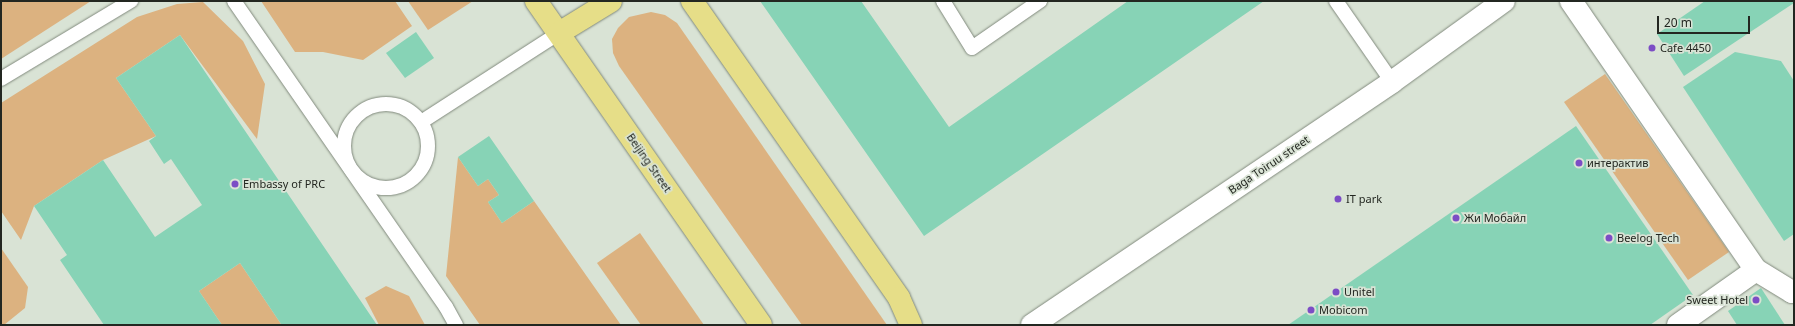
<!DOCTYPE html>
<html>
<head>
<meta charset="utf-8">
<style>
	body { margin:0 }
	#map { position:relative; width:1795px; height:326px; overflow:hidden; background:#d9e3d5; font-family:"Noto Sans",sans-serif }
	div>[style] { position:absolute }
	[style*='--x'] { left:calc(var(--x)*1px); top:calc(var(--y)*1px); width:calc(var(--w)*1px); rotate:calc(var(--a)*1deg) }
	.green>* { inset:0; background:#dcb280 }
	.building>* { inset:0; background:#87d3b6 }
	.roads { filter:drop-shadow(0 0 1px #818a7d) drop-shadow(0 0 1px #818a7d) }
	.service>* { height:14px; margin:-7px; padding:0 7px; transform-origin:7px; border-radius:7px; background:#fff }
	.service>.ring { margin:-7px; padding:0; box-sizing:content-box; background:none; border:14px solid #fff; border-radius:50% }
	.minor>* { height:22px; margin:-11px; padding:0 11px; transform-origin:11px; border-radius:11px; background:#fff }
	.secondary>* { height:22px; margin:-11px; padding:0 11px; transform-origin:11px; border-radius:11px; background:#fff }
	.primary>* { height:22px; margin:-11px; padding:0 11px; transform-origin:11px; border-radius:11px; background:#e6de88 }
	.dots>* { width:11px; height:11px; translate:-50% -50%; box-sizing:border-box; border:2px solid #d9e3d5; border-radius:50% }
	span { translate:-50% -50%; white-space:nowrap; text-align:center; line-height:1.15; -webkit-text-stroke:3.5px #d9e3d5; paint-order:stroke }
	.poi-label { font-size:11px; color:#232721 }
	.left { translate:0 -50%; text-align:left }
	.right { translate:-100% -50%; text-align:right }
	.street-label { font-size:11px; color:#232721 }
	.frame { position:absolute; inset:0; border:2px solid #232721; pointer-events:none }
	.scale { position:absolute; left:1657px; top:16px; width:93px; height:18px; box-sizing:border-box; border:2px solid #232721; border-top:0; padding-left:5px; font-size:12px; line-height:14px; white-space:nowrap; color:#232721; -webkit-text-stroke:3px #d9e3d5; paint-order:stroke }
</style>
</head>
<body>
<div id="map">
	<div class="green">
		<i style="clip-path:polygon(1px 1px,91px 1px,1px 59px)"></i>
		<i style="clip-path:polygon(261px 1px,395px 1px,412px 26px,363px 60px,323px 52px,295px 52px)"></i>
		<i style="clip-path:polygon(408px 1px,473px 1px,428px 30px)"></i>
		<i style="clip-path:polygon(203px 2px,243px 41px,265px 84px,257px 139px,180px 35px,116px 78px,156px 136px,103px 160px,34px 206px,21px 240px,1px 211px,1px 103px,137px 17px,177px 4px)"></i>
		<i style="clip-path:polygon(651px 12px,665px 15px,677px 23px,887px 325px,802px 325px,619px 66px,613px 53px,612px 39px,618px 28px,629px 17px)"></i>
		<i style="clip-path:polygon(1605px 74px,1729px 252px,1688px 280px,1564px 102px)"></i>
		<i style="clip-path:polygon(458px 157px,478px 186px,488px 179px,499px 195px,488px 202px,502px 223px,534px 201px,621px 325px,480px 325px,446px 276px)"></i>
		<i style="clip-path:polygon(640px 233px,704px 325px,641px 325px,597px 263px)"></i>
		<i style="clip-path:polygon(1px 248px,28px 287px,25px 308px,4px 325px,1px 325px)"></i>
		<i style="clip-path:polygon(240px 263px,281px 324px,279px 325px,222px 325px,199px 291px)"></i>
		<i style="clip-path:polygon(386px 286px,409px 296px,425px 325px,379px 325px,365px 298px)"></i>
	</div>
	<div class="building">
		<i style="clip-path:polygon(760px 1px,861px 1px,949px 127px,1128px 1px,1264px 1px,924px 236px)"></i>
		<i style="clip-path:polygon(1705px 1px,1794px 1px,1794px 3px,1684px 76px,1657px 34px)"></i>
		<i style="clip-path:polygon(416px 32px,434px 58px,405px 78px,386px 53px)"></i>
		<i style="clip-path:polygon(180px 35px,377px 325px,279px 325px,281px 324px,240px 263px,199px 291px,222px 325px,104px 325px,60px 260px,67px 255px,34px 206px,103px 160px,155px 237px,202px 205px,171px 159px,164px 164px,149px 141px,156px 136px,116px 78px)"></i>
		<i style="clip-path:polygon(1735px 52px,1781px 61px,1794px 81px,1794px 234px,1784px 241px,1683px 87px)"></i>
		<i style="clip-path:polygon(1576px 126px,1693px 295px,1650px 325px,1288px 325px)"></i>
		<i style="clip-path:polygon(489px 136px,534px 201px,502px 223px,488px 202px,499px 195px,488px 179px,478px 186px,458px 157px)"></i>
		<i style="clip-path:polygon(1761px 288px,1785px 325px,1737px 325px,1728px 311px)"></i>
	</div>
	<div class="roads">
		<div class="service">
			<i style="--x:234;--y:1;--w:372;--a:55.3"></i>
			<i style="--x:446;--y:307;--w:21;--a:61"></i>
			<i style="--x:943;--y:1;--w:55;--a:58.3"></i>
			<i style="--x:972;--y:48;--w:83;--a:-34.7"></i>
			<i style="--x:1336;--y:1;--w:98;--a:55.3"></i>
			<i style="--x:1;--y:79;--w:152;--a:-31"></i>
			<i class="ring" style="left:344px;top:104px;width:70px;height:70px"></i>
			<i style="--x:421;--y:122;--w:164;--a:-32.8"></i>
		</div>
		<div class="minor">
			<i style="--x:1571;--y:1;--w:326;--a:55.5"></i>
			<i style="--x:1756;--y:270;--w:42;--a:31.4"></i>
			<i style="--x:1792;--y:292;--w:2;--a:-27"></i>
			<i style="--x:1678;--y:325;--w:95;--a:-35.2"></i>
		</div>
		<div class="secondary">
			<i style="--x:1032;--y:325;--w:434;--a:-34"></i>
			<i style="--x:1392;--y:82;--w:138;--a:-35.9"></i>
		</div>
		<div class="primary">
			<i style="--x:536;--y:1;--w:394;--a:55.2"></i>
			<i style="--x:692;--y:1;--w:362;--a:55.1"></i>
			<i style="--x:899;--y:298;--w:30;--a:66"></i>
			<i style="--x:559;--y:33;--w:61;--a:-31.6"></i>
		</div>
	</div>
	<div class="dots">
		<i style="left:1652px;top:48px;background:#7c4dc5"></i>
		<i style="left:1579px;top:163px;background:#7c4dc5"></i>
		<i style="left:235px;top:184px;background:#7c4dc5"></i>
		<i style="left:1338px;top:199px;background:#7c4dc5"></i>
		<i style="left:1456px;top:218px;background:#7c4dc5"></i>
		<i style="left:1609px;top:238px;background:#7c4dc5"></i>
		<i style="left:1336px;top:292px;background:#7c4dc5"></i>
		<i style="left:1756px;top:300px;background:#7c4dc5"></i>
		<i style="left:1311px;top:310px;background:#7c4dc5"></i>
	</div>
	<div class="poi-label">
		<span class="left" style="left:1660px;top:48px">Cafe 4450</span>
		<span class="left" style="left:1587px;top:163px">интерактив</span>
		<span class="left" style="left:243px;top:184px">Embassy of PRC</span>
		<span class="left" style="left:1346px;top:199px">IT park</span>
		<span class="left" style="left:1464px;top:218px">Жи Мобайл</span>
		<span class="left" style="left:1617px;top:238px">Beelog Tech</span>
		<span class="left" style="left:1344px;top:292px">Unitel</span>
		<span class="right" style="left:1748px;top:300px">Sweet Hotel</span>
		<span class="left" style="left:1319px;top:310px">Mobicom</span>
	</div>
	<div class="street-label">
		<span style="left:649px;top:163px;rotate:55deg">Beijing Street</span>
		<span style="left:1269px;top:165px;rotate:-34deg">Baga Toiruu street</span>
	</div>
	<div class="frame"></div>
	<div class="scale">20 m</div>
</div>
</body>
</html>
